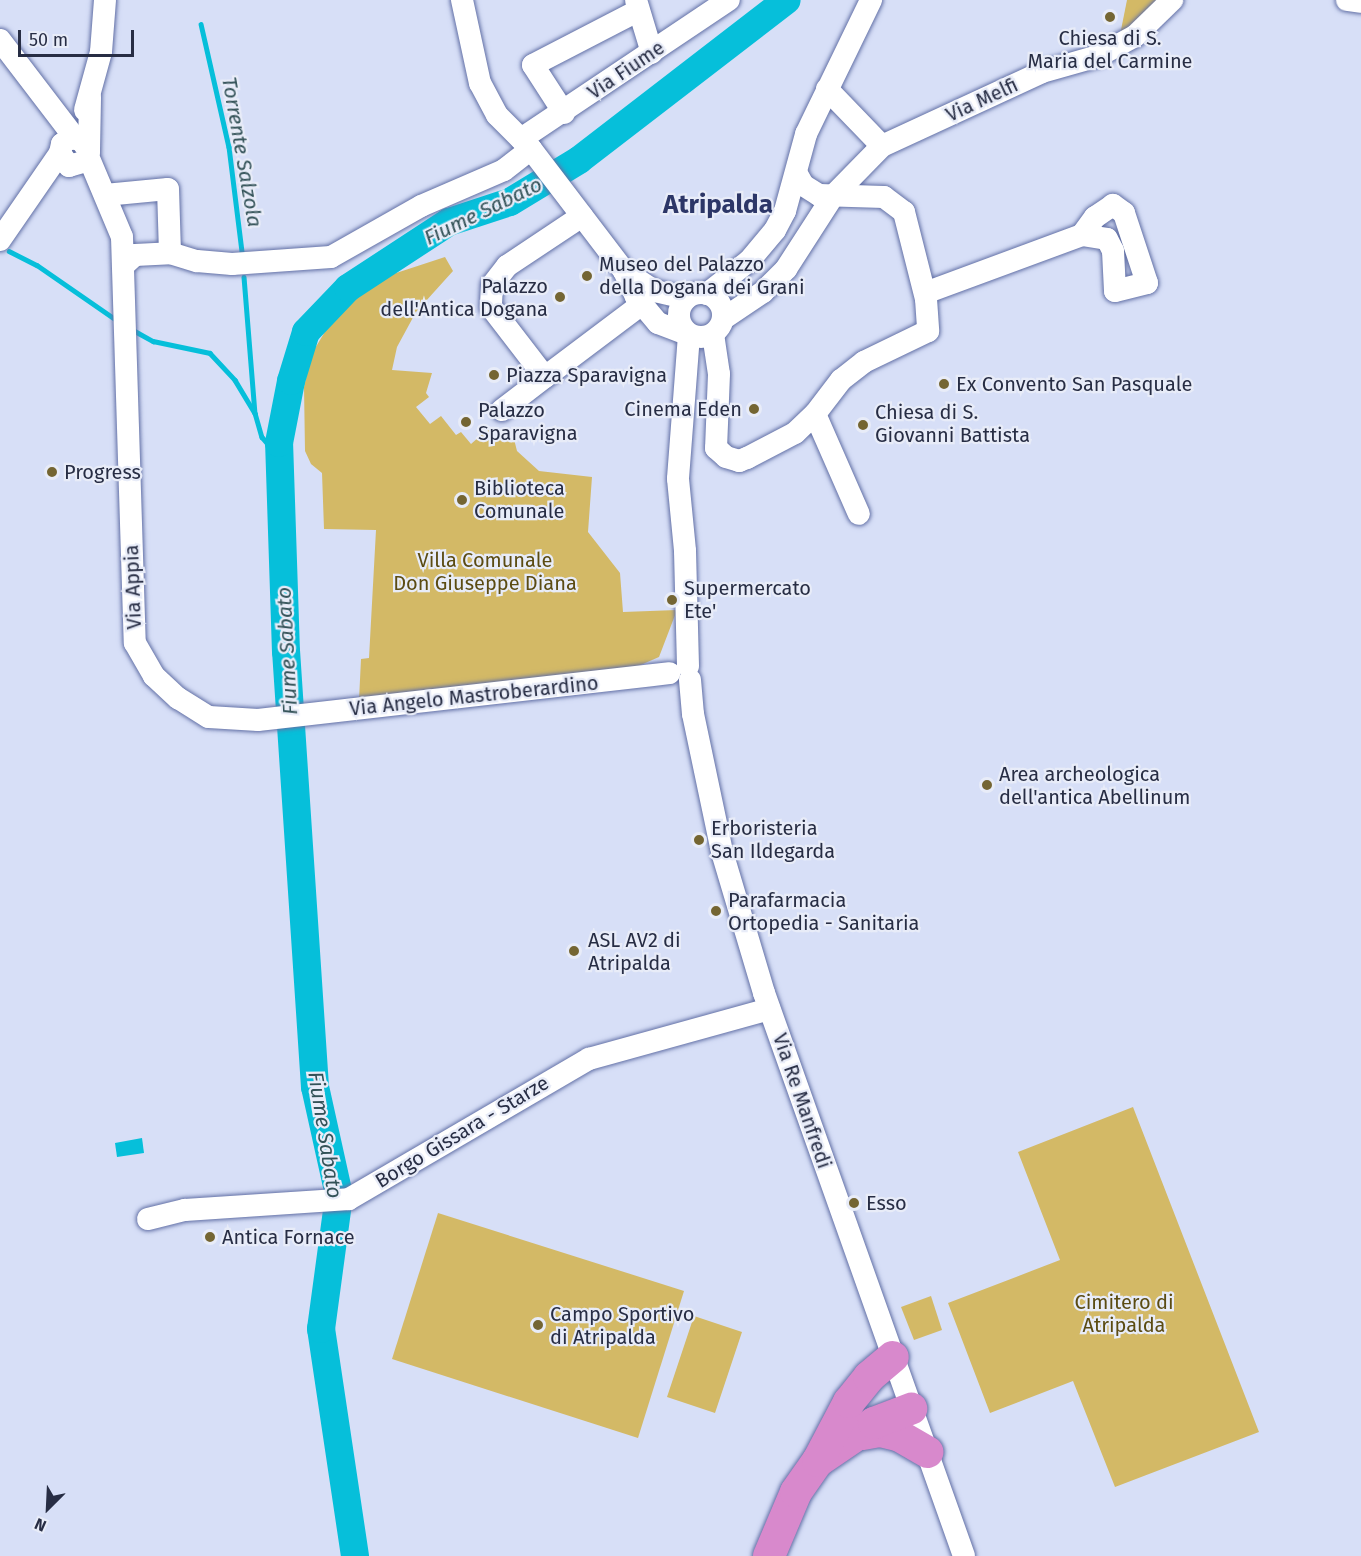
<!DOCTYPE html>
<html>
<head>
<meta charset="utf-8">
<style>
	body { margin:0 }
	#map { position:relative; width:1361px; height:1556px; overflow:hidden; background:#d7dff7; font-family:"Fira Sans",sans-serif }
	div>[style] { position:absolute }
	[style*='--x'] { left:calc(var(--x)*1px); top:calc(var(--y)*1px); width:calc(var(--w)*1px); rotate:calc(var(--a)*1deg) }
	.green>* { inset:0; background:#d3b966 }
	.water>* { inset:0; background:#06bfda }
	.stream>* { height:4.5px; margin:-2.25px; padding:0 2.25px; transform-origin:2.25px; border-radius:2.25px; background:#06bfda }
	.river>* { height:28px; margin:-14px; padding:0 14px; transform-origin:14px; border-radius:14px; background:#06bfda }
	.roads { filter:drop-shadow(0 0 2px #6270a6) drop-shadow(0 0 2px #6270a6) }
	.minor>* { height:22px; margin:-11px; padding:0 11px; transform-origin:11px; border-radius:11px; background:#fff }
	.minor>.ring { margin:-11px; padding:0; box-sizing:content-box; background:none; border:22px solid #fff; border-radius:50% }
	.highway>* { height:32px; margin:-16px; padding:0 16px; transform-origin:16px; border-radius:16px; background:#d889cc }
	.dots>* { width:16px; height:16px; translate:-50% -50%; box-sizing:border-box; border:3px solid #e8ecf8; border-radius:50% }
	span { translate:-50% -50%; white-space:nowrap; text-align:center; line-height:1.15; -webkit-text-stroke:4.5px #e8ecf8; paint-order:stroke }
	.poi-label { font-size:20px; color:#272d44 }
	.left { translate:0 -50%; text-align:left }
	.right { translate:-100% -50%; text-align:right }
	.street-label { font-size:20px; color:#272d44 }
	.park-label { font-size:20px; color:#5b4b12 }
	.water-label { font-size:21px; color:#335258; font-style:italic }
	.district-label { font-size:26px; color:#2c3667; font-weight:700 }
	.north { position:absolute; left:18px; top:1478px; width:60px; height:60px; -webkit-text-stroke:4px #e8ecf8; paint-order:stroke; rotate:204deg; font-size:16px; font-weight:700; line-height:24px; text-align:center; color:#272d44 }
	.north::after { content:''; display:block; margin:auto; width:21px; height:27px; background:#272d44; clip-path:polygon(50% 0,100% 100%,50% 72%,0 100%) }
	.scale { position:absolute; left:18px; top:30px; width:116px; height:27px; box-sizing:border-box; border:3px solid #272d44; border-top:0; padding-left:8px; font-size:18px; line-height:21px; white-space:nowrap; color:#272d44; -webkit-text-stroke:4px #e8ecf8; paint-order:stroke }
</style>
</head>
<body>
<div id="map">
	<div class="green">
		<i style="clip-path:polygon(1127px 0,1158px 0,1120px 35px)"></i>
		<i style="clip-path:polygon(445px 257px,453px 271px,416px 312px,397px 347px,392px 370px,432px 373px,426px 393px,429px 397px,416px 407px,430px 424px,441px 416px,456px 435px,461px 432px,471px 444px,488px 429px,495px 438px,514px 439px,517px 451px,539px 471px,592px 477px,588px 532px,620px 573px,623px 612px,677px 610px,659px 657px,636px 667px,359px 700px,361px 659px,369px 658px,376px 530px,324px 529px,322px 473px,311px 464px,305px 451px,304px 387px,311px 355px,335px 315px,354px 296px,384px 277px)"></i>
		<i style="clip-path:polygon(1133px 1107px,1259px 1432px,1115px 1487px,1073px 1381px,990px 1413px,948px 1303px,1060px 1260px,1018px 1152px)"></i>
		<i style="clip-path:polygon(438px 1213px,684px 1291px,638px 1438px,392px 1359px)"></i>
		<i style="clip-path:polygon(931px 1296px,942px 1330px,914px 1340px,901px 1307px)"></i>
		<i style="clip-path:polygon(694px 1316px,742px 1332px,715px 1413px,667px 1397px)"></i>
	</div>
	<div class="water">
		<i style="clip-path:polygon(142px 1138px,144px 1153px,117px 1157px,115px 1143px)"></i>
	</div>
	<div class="stream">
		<i style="--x:201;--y:24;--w:126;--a:77.2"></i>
		<i style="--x:229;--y:147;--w:105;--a:82.9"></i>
		<i style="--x:9;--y:251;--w:31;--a:27"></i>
		<i style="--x:37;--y:265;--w:98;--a:34.7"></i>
		<i style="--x:244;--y:277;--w:136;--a:85.4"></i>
		<i style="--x:255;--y:413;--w:25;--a:74"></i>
		<i style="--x:262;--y:437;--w:26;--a:50"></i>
		<i style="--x:133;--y:330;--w:23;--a:29"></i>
		<i style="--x:153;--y:341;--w:58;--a:11.9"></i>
		<i style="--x:210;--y:353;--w:37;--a:47"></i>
		<i style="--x:235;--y:380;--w:39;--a:59"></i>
	</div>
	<div class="river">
		<i style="--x:355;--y:1556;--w:230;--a:-98.5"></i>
		<i style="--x:321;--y:1329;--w:135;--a:-82.3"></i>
		<i style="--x:339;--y:1195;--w:111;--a:-102.5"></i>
		<i style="--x:315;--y:1087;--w:436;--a:-93.8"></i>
		<i style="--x:286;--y:652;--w:209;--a:-91.9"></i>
		<i style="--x:279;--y:443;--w:63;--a:-79"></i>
		<i style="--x:291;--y:381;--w:51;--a:-73"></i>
		<i style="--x:306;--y:332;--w:61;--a:-46.3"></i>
		<i style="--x:348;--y:288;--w:121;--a:-33.2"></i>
		<i style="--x:449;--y:222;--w:64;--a:-18.2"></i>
		<i style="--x:510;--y:202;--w:81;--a:-31.3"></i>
		<i style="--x:579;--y:160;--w:262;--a:-37.6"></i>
	</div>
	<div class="roads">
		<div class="minor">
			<i style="--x:462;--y:0;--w:85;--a:77.8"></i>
			<i style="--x:480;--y:83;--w:36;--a:62"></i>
			<i style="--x:497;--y:115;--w:48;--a:45"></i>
			<i style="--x:531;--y:149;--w:153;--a:52.7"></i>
			<i style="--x:624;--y:271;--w:29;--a:65"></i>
			<i style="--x:636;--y:297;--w:34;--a:50"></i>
			<i style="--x:658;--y:323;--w:33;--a:21"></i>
			<i style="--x:689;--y:335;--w:144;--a:94.4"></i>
			<i style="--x:678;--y:479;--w:72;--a:84.4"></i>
			<i style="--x:685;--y:551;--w:115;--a:88.5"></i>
			<i style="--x:636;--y:0;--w:55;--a:73.2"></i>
			<i style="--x:1347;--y:0;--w:14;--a:8"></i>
			<i style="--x:0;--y:40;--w:123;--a:52.6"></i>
			<i style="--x:827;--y:89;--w:79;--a:46"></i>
			<i style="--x:85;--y:110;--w:60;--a:-74.6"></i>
			<i style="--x:101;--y:52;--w:52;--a:-85.6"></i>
			<i style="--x:564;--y:113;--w:57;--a:-122.9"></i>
			<i style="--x:533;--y:65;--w:117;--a:-27.4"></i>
			<i style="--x:521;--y:139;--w:250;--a:-33.8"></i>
			<i style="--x:89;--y:151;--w:14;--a:-126"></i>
			<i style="--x:81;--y:140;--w:11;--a:-170"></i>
			<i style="--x:70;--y:138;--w:10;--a:143"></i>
			<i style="--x:62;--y:144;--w:9;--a:103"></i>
			<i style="--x:60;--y:153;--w:16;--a:55"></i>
			<i style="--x:69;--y:166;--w:18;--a:-16"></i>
			<i style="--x:86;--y:161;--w:5;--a:-68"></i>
			<i style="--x:88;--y:156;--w:5;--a:-79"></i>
			<i style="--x:89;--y:151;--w:54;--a:-88.9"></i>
			<i style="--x:88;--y:156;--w:88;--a:67.2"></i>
			<i style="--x:122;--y:237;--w:406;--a:88.2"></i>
			<i style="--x:135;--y:643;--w:38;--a:60"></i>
			<i style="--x:154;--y:676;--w:33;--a:43"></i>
			<i style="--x:178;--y:698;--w:36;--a:32"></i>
			<i style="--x:209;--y:717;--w:49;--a:3.5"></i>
			<i style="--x:258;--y:720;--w:414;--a:-6.5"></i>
			<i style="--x:797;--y:174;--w:13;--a:61"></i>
			<i style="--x:803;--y:185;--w:19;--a:32"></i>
			<i style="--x:819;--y:195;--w:65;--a:1.8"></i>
			<i style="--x:884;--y:197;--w:25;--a:37"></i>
			<i style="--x:904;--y:212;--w:90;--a:75.8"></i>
			<i style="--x:926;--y:299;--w:32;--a:86"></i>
			<i style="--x:928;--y:331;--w:71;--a:154.2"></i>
			<i style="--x:864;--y:362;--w:29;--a:142"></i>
			<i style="--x:841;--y:380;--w:43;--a:127.4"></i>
			<i style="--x:815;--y:414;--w:109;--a:66.3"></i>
			<i style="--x:105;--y:195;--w:63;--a:-5.4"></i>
			<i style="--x:168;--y:189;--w:64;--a:88.2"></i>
			<i style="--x:582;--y:216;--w:90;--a:146.3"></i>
			<i style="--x:507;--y:266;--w:24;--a:128"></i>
			<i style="--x:492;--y:285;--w:22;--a:93"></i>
			<i style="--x:491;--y:307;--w:88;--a:52.4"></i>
			<i style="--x:545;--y:377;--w:121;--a:-37"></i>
			<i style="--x:0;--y:240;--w:106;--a:-55.4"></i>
			<i style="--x:123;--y:266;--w:16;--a:-43"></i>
			<i style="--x:135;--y:255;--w:35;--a:-3"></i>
			<i style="--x:170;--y:253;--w:28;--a:17"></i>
			<i style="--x:197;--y:261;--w:35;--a:5"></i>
			<i style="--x:232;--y:264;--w:99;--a:-4"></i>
			<i style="--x:331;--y:257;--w:103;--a:-29.5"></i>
			<i style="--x:421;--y:206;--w:90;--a:-23.4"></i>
			<i style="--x:504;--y:170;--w:34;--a:-38"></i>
			<i style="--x:624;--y:271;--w:37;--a:33"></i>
			<i style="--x:655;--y:291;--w:32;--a:13"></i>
			<i class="ring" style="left:679px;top:293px;width:22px;height:22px"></i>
			<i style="--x:925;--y:293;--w:167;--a:-20.3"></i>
			<i style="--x:1082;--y:235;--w:25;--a:9"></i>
			<i style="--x:1107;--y:239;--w:13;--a:63"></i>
			<i style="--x:1113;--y:251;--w:40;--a:87.1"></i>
			<i style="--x:1115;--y:291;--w:33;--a:-14"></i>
			<i style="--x:1147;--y:283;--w:74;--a:-108.2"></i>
			<i style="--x:1124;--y:213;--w:14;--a:-144"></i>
			<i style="--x:1113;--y:205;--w:22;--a:146"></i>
			<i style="--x:1095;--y:217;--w:22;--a:126"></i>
			<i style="--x:707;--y:294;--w:53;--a:-38.2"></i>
			<i style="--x:749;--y:261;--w:40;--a:-50"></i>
			<i style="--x:775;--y:230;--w:21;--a:-62"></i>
			<i style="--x:785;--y:211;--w:80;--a:-74.7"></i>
			<i style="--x:806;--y:134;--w:149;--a:-64.1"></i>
			<i style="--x:723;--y:319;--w:48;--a:-34"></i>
			<i style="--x:763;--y:292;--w:33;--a:-45"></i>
			<i style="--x:786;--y:269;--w:87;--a:-57.2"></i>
			<i style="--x:833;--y:196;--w:70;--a:-45.6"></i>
			<i style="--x:882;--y:146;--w:176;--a:-24.8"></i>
			<i style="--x:1042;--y:72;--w:58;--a:-15.9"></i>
			<i style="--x:1098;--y:56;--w:42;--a:-28.4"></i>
			<i style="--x:1135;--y:36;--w:52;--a:-44.2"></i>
			<i style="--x:713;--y:334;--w:40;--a:81.5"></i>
			<i style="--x:719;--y:374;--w:74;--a:92.3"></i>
			<i style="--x:716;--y:448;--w:13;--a:42"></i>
			<i style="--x:726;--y:457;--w:14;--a:17"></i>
			<i style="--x:739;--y:461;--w:9;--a:-21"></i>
			<i style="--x:747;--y:458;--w:54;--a:-27.5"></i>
			<i style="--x:795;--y:433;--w:28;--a:-44"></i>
			<i style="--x:502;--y:410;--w:54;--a:-37.5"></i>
			<i style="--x:690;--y:680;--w:34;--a:85"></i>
			<i style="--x:693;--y:714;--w:141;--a:78.1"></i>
			<i style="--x:722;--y:852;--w:147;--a:73.4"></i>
			<i style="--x:764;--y:993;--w:597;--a:70.44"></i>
			<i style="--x:148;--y:1219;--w:38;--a:-14"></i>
			<i style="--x:185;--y:1210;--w:164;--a:-3.8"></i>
			<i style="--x:349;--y:1199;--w:278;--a:-30.3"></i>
			<i style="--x:589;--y:1059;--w:187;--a:-15.5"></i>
		</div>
		<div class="highway">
			<i style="--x:863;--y:1434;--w:17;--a:-10"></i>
			<i style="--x:880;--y:1431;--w:18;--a:13"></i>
			<i style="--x:898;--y:1435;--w:34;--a:30"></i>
			<i style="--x:818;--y:1461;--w:68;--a:-34.2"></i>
			<i style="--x:874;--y:1423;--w:40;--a:-21"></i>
			<i style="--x:769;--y:1556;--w:69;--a:-67.1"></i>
			<i style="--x:796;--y:1492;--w:38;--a:-55"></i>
			<i style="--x:818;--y:1461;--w:67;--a:-62.3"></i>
			<i style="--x:849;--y:1402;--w:32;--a:-51"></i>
			<i style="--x:869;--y:1377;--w:31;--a:-40"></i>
		</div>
	</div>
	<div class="dots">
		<i style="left:1110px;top:17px;background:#746532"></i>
		<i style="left:587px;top:276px;background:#746532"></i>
		<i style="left:560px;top:297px;background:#746532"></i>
		<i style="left:494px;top:375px;background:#746532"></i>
		<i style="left:944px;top:384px;background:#746532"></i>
		<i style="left:754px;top:409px;background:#746532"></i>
		<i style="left:466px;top:422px;background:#746532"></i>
		<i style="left:863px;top:425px;background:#746532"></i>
		<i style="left:52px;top:472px;background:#746532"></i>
		<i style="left:462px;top:500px;background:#746532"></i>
		<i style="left:672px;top:600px;background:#746532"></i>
		<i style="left:987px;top:785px;background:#746532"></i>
		<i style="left:699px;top:840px;background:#746532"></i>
		<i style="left:716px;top:911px;background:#746532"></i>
		<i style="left:574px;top:951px;background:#746532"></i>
		<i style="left:854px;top:1203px;background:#746532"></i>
		<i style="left:210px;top:1237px;background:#746532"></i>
		<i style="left:538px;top:1325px;background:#746532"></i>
	</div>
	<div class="poi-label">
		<span style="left:1110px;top:50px">Chiesa di S.<br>Maria del Carmine</span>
		<span class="left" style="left:599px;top:276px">Museo del Palazzo<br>della Dogana dei Grani</span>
		<span class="right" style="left:548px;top:298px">Palazzo<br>dell'Antica Dogana</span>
		<span class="left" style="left:506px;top:375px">Piazza Sparavigna</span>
		<span class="left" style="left:956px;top:384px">Ex Convento San Pasquale</span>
		<span class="right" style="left:742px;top:409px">Cinema Eden</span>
		<span class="left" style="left:478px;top:422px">Palazzo<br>Sparavigna</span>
		<span class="left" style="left:875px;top:424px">Chiesa di S.<br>Giovanni Battista</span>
		<span class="left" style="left:64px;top:472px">Progress</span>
		<span class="left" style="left:474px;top:500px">Biblioteca<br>Comunale</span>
		<span class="left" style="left:684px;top:600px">Supermercato<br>Ete'</span>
		<span class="left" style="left:999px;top:786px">Area archeologica<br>dell'antica Abellinum</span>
		<span class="left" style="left:711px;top:840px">Erboristeria<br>San Ildegarda</span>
		<span class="left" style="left:728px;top:912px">Parafarmacia<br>Ortopedia - Sanitaria</span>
		<span class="left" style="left:588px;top:952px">ASL AV2 di<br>Atripalda</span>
		<span class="left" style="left:866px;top:1203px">Esso</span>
		<span class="left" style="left:222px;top:1237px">Antica Fornace</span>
		<span class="left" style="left:550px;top:1326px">Campo Sportivo<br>di Atripalda</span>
	</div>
	<div class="street-label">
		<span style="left:626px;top:70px;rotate:-34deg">Via Fiume</span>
		<span style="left:982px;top:100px;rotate:-25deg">Via Melfi</span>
		<span style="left:133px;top:587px;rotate:-92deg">Via Appia</span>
		<span style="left:474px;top:696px;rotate:-6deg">Via Angelo Mastroberardino</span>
		<span style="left:802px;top:1101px;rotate:71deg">Via Re Manfredi</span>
		<span style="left:462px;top:1132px;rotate:-31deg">Borgo Gissara - Starze</span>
	</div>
	<div class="park-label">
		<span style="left:485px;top:572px">Villa Comunale<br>Don Giuseppe Diana</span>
		<span style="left:1124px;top:1314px">Cimitero di<br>Atripalda</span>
	</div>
	<div class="water-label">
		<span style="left:242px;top:152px;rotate:80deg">Torrente Salzola</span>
		<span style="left:483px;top:211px;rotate:-26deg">Fiume Sabato</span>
		<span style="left:287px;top:651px;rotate:-93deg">Fiume Sabato</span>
		<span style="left:325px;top:1135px;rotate:81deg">Fiume Sabato</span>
	</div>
	<div class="district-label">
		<span style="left:718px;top:205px">Atripalda</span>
	</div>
	<div class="north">N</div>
	<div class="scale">50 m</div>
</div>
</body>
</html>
